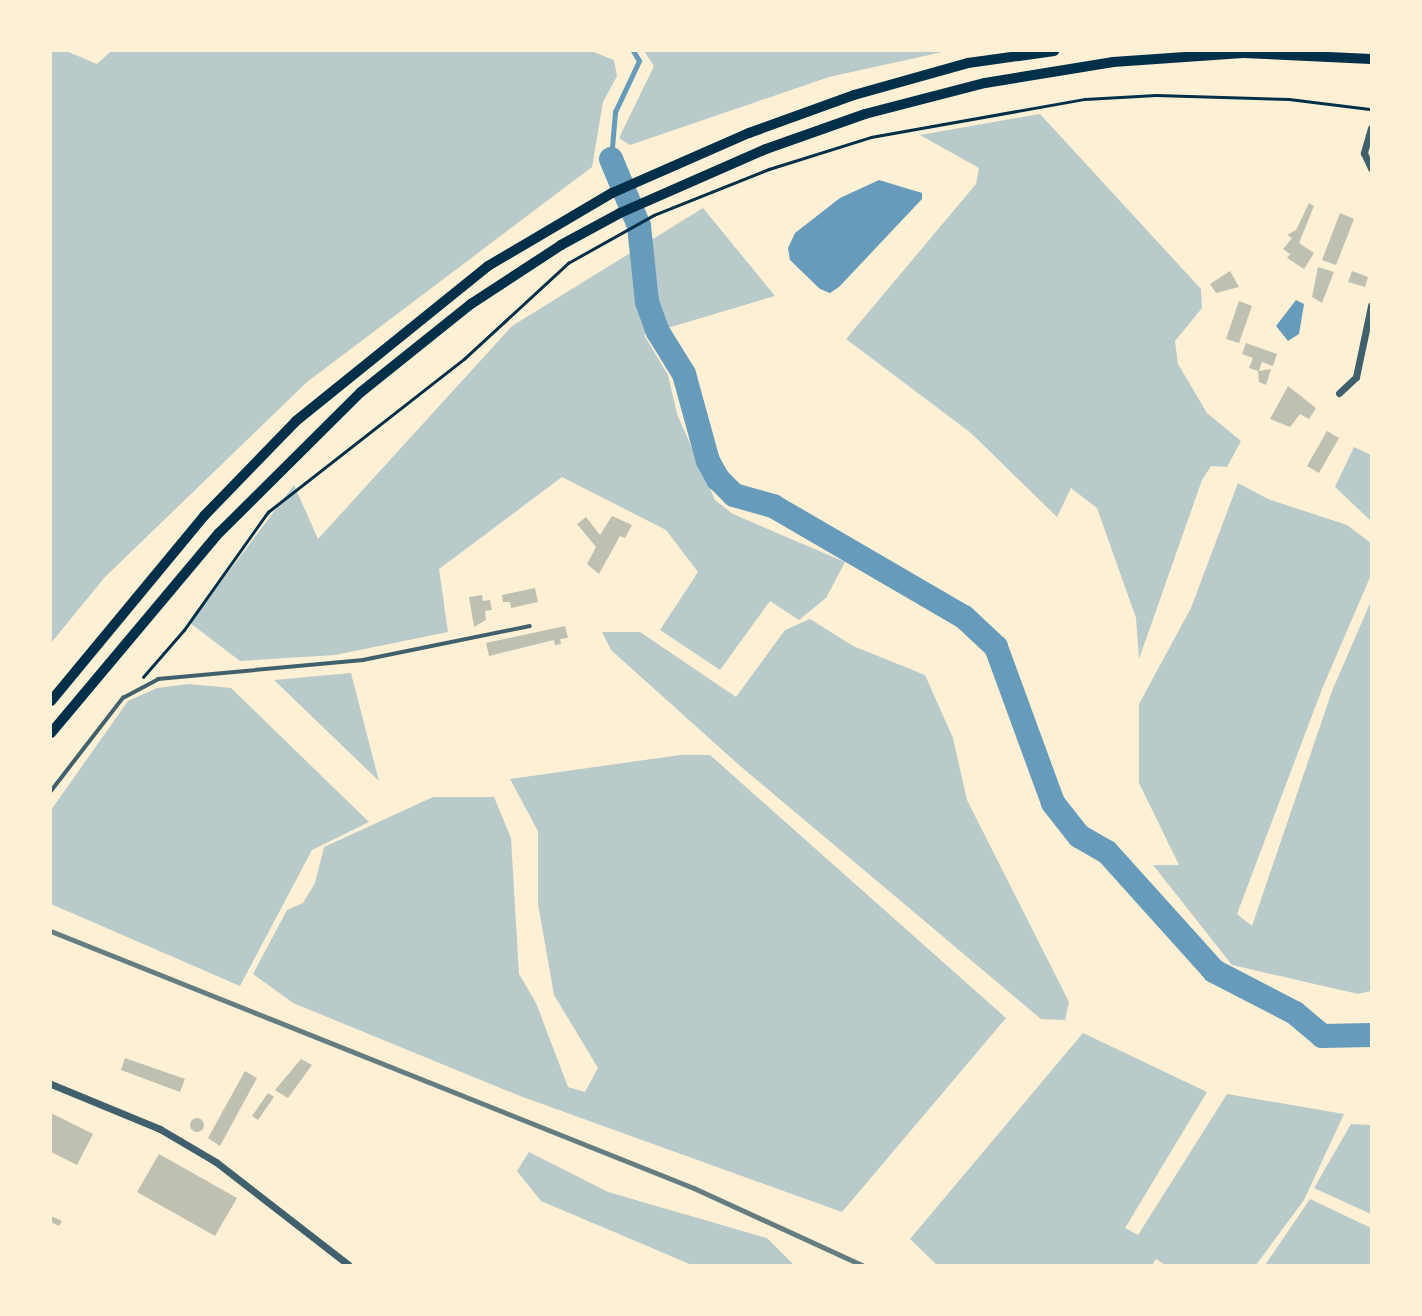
<!DOCTYPE html>
<html>
<head>
<meta charset="utf-8">
<style>
	body { margin:0 }
	#map { position:relative; width:1422px; height:1316px; overflow:hidden; background:#fdf0d5; font-family:"Titillium Web",sans-serif }
	div>[style] { position:absolute }
	[style*='--x'] { left:calc(var(--x)*1px); top:calc(var(--y)*1px); width:calc(var(--w)*1px); rotate:calc(var(--a)*1deg) }
	.green>* { inset:0; background:#b9caca }
	.water>* { inset:0; background:#669bbc }
	.stream>* { height:4.5px; margin:-2.25px; padding:0 2.25px; transform-origin:2.25px; border-radius:2.25px; background:#669bbc }
	.river>* { height:24px; margin:-12px; padding:0 12px; transform-origin:12px; border-radius:12px; background:#669bbc }
	.building>* { inset:0; background:#bec0b2 }
	.round { border-radius:50% }
	.path>* { height:2.5px; margin:-1.25px; padding:0 1.25px; transform-origin:1.25px; border-radius:1.25px; background:#003049 }
	.service>* { height:3.5px; margin:-1.75px; padding:0 1.75px; transform-origin:1.75px; border-radius:1.75px; background:#3f606c }
	.minor>* { height:7px; margin:-3.5px; padding:0 3.5px; transform-origin:3.5px; border-radius:3.5px; background:#3f606c }
	.primary>* { height:10px; margin:-5px; padding:0 5px; transform-origin:5px; border-radius:5px; background:#003049 }
	.rail>* { height:4.5px; margin:-2.25px; padding:0 2.25px; transform-origin:2.25px; border-radius:2.25px; background:#657d81 }
	span { translate:-50% -50%; white-space:nowrap; text-align:center; line-height:1.15; -webkit-text-stroke:5px #fdf0d5; paint-order:stroke }
	.frame { position:absolute; inset:0; border:52px solid #fdf0d5; pointer-events:none }
</style>
</head>
<body>
<div id="map">
	<div class="green">
		<i style="clip-path:polygon(51px 51px,66px 51px,97px 64px,111px 51px,591px 51px,614px 60px,617px 76px,603px 102px,592px 167px,307px 382px,105px 577px,51px 643px)"></i>
		<i style="clip-path:polygon(644px 51px,947px 51px,829px 77px,630px 145px,619px 138px,654px 66px)"></i>
		<i style="clip-path:polygon(1040px 114px,1201px 289px,1202px 308px,1175px 341px,1178px 364px,1207px 413px,1241px 441px,1227px 467px,1211px 466px,1202px 480px,1139px 659px,1136px 618px,1097px 508px,1071px 488px,1057px 517px,971px 433px,846px 339px,976px 184px,979px 168px,920px 135px)"></i>
		<i style="clip-path:polygon(703px 208px,775px 296px,644px 335px,668px 375px,677px 414px,715px 500px,733px 514px,845px 562px,826px 598px,799px 620px,770px 601px,720px 670px,660px 630px,698px 572px,666px 530px,562px 477px,439px 569px,448px 632px,335px 655px,240px 661px,190px 623px,294px 485px,318px 539px,512px 326px)"></i>
		<i style="clip-path:polygon(1354px 447px,1371px 455px,1371px 521px,1335px 487px)"></i>
		<i style="clip-path:polygon(1238px 483px,1268px 499px,1347px 525px,1371px 543px,1371px 575px,1322px 689px,1237px 914px,1252px 926px,1332px 691px,1371px 601px,1371px 991px,1358px 994px,1232px 965px,1153px 865px,1179px 865px,1139px 783px,1139px 704px,1191px 608px)"></i>
		<i style="clip-path:polygon(810px 619px,853px 646px,925px 675px,953px 738px,967px 800px,1069px 1002px,1065px 1020px,1041px 1019px,739px 765px,611px 650px,602px 632px,640px 632px,736px 697px,785px 630px)"></i>
		<i style="clip-path:polygon(351px 673px,379px 781px,274px 680px)"></i>
		<i style="clip-path:polygon(189px 684px,231px 688px,369px 822px,312px 850px,240px 986px,51px 904px,51px 810px,128px 701px,157px 688px)"></i>
		<i style="clip-path:polygon(680px 755px,710px 755px,1006px 1018px,842px 1212px,520px 1096px,293px 1003px,253px 974px,287px 910px,303px 903px,315px 883px,324px 847px,433px 797px,494px 797px,511px 838px,519px 974px,536px 1003px,568px 1087px,585px 1092px,598px 1068px,554px 995px,538px 904px,538px 831px,510px 779px)"></i>
		<i style="clip-path:polygon(1083px 1033px,1207px 1092px,1125px 1228px,1138px 1235px,1227px 1094px,1344px 1114px,1304px 1200px,1256px 1265px,1165px 1265px,1156px 1259px,1152px 1265px,937px 1265px,910px 1239px)"></i>
		<i style="clip-path:polygon(1351px 1124px,1371px 1125px,1371px 1214px,1314px 1188px)"></i>
		<i style="clip-path:polygon(529px 1152px,608px 1192px,767px 1238px,794px 1265px,692px 1265px,541px 1201px,517px 1171px)"></i>
		<i style="clip-path:polygon(1310px 1199px,1371px 1228px,1371px 1265px,1265px 1265px)"></i>
	</div>
	<div class="water">
		<i style="clip-path:polygon(879px 180px,922px 193px,922px 199px,839px 287px,830px 293px,820px 289px,790px 260px,788px 248px,795px 233px,840px 198px)"></i>
		<i style="clip-path:polygon(1296px 300px,1304px 304px,1299px 334px,1288px 341px,1276px 326px)"></i>
	</div>
	<div class="stream">
		<i style="--x:611;--y:159;--w:47;--a:-85.1"></i>
		<i style="--x:615;--y:112;--w:56;--a:-64.8"></i>
		<i style="--x:639;--y:61;--w:12;--a:-121"></i>
	</div>
	<div class="river">
		<i style="--x:611;--y:159;--w:73;--a:67.3"></i>
		<i style="--x:639;--y:226;--w:76;--a:84"></i>
		<i style="--x:647;--y:302;--w:32;--a:70"></i>
		<i style="--x:658;--y:332;--w:49;--a:58.2"></i>
		<i style="--x:684;--y:374;--w:90;--a:74.6"></i>
		<i style="--x:708;--y:461;--w:21;--a:61"></i>
		<i style="--x:718;--y:479;--w:23;--a:45"></i>
		<i style="--x:734;--y:495;--w:41;--a:15.8"></i>
		<i style="--x:773;--y:506;--w:221;--a:30.2"></i>
		<i style="--x:964;--y:617;--w:44;--a:43.2"></i>
		<i style="--x:996;--y:647;--w:166;--a:69.9"></i>
		<i style="--x:1053;--y:803;--w:42;--a:51.8"></i>
		<i style="--x:1079;--y:836;--w:32;--a:30"></i>
		<i style="--x:1107;--y:852;--w:160;--a:48"></i>
		<i style="--x:1214;--y:971;--w:91;--a:27.4"></i>
		<i style="--x:1295;--y:1013;--w:35;--a:40"></i>
		<i style="--x:1322;--y:1036;--w:49;--a:-1.2"></i>
	</div>
	<div class="building">
		<i style="clip-path:polygon(1309px 203px,1314px 206px,1299px 243px,1314px 253px,1304px 269px,1287px 258px,1290px 254px,1283px 249px,1292px 238px,1287px 235px,1296px 230px)"></i>
		<i style="clip-path:polygon(1340px 213px,1354px 219px,1336px 265px,1322px 260px)"></i>
		<i style="clip-path:polygon(1318px 267px,1334px 272px,1322px 303px,1312px 297px)"></i>
		<i style="clip-path:polygon(1230px 271px,1239px 287px,1216px 293px,1210px 284px)"></i>
		<i style="clip-path:polygon(1352px 271px,1368px 277px,1365px 287px,1348px 282px)"></i>
		<i style="clip-path:polygon(1239px 301px,1252px 306px,1239px 343px,1226px 339px)"></i>
		<i style="clip-path:polygon(1246px 343px,1277px 354px,1273px 366px,1262px 362px,1259px 371px,1271px 369px,1266px 385px,1259px 382px,1258px 371px,1249px 368px,1253px 358px,1242px 354px)"></i>
		<i style="clip-path:polygon(1288px 386px,1316px 408px,1309px 419px,1300px 414px,1290px 427px,1270px 419px)"></i>
		<i style="clip-path:polygon(1327px 431px,1339px 438px,1319px 473px,1307px 466px)"></i>
		<i style="clip-path:polygon(612px 516px,632px 525px,625px 538px,620px 536px,599px 574px,587px 564px,596px 547px,577px 524px,586px 517px,600px 535px)"></i>
		<i style="clip-path:polygon(535px 588px,538px 602px,511px 608px,510px 602px,503px 602px,502px 595px)"></i>
		<i style="clip-path:polygon(482px 595px,483px 601px,490px 600px,492px 610px,485px 611px,486px 620px,474px 627px,469px 597px)"></i>
		<i style="clip-path:polygon(565px 626px,568px 638px,560px 639px,561px 644px,555px 645px,554px 640px,489px 656px,486px 643px)"></i>
		<i style="clip-path:polygon(125px 1058px,185px 1079px,180px 1092px,121px 1070px)"></i>
		<i style="clip-path:polygon(301px 1059px,312px 1065px,288px 1098px,275px 1090px)"></i>
		<i style="clip-path:polygon(245px 1071px,257px 1078px,220px 1146px,208px 1138px)"></i>
		<i style="clip-path:polygon(268px 1093px,274px 1097px,258px 1120px,252px 1116px)"></i>
		<i style="clip-path:polygon(51px 1113px,93px 1134px,77px 1165px,51px 1152px)"></i>
		<i class="round" style="left:190px;top:1118px;width:14px;height:14px"></i>
		<i style="clip-path:polygon(159px 1154px,237px 1198px,215px 1236px,137px 1192px)"></i>
		<i style="clip-path:polygon(51px 1216px,62px 1221px,59px 1226px,51px 1222px)"></i>
	</div>
	<div class="path">
		<i style="--x:143;--y:677;--w:62;--a:-48.9"></i>
		<i style="--x:184;--y:630;--w:145;--a:-54.6"></i>
		<i style="--x:268;--y:512;--w:249;--a:-38"></i>
		<i style="--x:464;--y:359;--w:142;--a:-42.7"></i>
		<i style="--x:568;--y:263;--w:98;--a:-29.2"></i>
		<i style="--x:654;--y:215;--w:124;--a:-21.8"></i>
		<i style="--x:769;--y:169;--w:107;--a:-17.4"></i>
		<i style="--x:871;--y:137;--w:217;--a:-10.1"></i>
		<i style="--x:1085;--y:99;--w:71;--a:-3.2"></i>
		<i style="--x:1156;--y:95;--w:133;--a:1.7"></i>
		<i style="--x:1289;--y:99;--w:83;--a:7"></i>
	</div>
	<div class="service">
		<i style="--x:51;--y:791;--w:118;--a:-52.3"></i>
		<i style="--x:123;--y:698;--w:40;--a:-28"></i>
		<i style="--x:158;--y:679;--w:206;--a:-5.3"></i>
		<i style="--x:363;--y:660;--w:170;--a:-11.5"></i>
	</div>
	<div class="minor">
		<i style="--x:1371;--y:128;--w:26;--a:106"></i>
		<i style="--x:1364;--y:153;--w:17;--a:65"></i>
		<i style="--x:1339;--y:393;--w:23;--a:-43"></i>
		<i style="--x:1356;--y:377;--w:73;--a:-78.1"></i>
		<i style="--x:51;--y:1084;--w:118;--a:22.4"></i>
		<i style="--x:160;--y:1129;--w:65;--a:30.5"></i>
		<i style="--x:216;--y:1162;--w:168;--a:37.8"></i>
	</div>
	<div class="primary">
		<i style="--x:51;--y:701;--w:240;--a:-50.4"></i>
		<i style="--x:204;--y:516;--w:132;--a:-45.9"></i>
		<i style="--x:296;--y:421;--w:247;--a:-38.9"></i>
		<i style="--x:488;--y:266;--w:144;--a:-30.5"></i>
		<i style="--x:612;--y:193;--w:150;--a:-23.7"></i>
		<i style="--x:749;--y:133;--w:112;--a:-19.9"></i>
		<i style="--x:854;--y:95;--w:118;--a:-15.7"></i>
		<i style="--x:968;--y:63;--w:87;--a:-7.9"></i>
		<i style="--x:51;--y:733;--w:261;--a:-50"></i>
		<i style="--x:219;--y:533;--w:200;--a:-44.8"></i>
		<i style="--x:361;--y:392;--w:141;--a:-38.7"></i>
		<i style="--x:471;--y:304;--w:108;--a:-33.2"></i>
		<i style="--x:561;--y:245;--w:67;--a:-28.5"></i>
		<i style="--x:620;--y:213;--w:159;--a:-23.7"></i>
		<i style="--x:766;--y:149;--w:105;--a:-19.5"></i>
		<i style="--x:865;--y:114;--w:124;--a:-14.5"></i>
		<i style="--x:985;--y:83;--w:130;--a:-9.3"></i>
		<i style="--x:1113;--y:62;--w:130;--a:-4"></i>
		<i style="--x:1243;--y:53;--w:128;--a:2.7"></i>
	</div>
	<div class="rail">
		<i style="--x:51;--y:931;--w:692;--a:21.79"></i>
		<i style="--x:694;--y:1188;--w:185;--a:24.6"></i>
	</div>
	<div class="frame"></div>
</div>
</body>
</html>
